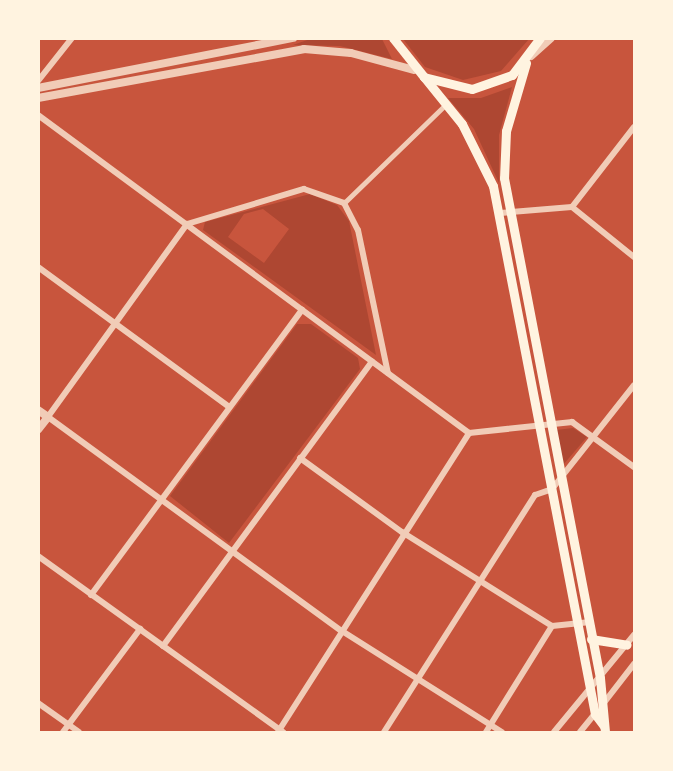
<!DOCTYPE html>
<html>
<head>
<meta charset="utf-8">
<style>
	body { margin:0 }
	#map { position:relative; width:673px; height:771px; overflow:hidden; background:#c8553d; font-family:"Space Grotesk",sans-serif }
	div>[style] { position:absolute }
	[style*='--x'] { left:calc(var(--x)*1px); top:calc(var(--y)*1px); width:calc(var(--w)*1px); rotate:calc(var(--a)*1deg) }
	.green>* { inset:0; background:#ae4732 }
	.pedestrian>* { height:4.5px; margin:-2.25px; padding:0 2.25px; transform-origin:2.25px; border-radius:2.25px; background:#f1ccb7 }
	.minor>* { height:6px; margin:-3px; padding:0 3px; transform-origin:3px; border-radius:3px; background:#f1ccb7 }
	.tertiary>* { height:8px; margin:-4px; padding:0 4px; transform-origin:4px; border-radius:4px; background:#f1ccb7 }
	.secondary>* { height:9px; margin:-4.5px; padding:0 4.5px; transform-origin:4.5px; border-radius:4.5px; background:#fff3e0 }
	span { translate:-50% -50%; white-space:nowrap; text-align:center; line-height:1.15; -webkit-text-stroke:6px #fff3e0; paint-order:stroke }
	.frame { position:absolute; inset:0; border:40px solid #fff3e0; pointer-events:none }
</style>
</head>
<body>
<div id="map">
	<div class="green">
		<i style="clip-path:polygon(310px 39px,382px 39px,392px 59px,340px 46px,293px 45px)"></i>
		<i style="clip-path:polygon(403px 39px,529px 39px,501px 71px,463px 80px,425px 67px)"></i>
		<i style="clip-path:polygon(512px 87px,499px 135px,499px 183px,474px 129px,448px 98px,481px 98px)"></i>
		<i style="clip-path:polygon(evenodd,310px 194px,337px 205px,349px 221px,376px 355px,203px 230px,205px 222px,310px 194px,263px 209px,289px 229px,264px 263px,228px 237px,244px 214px,263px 209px)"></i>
		<i style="clip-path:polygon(297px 324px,311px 324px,358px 358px,360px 369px,229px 543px,170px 496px)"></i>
		<i style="clip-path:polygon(573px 428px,587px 437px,563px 465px,556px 430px)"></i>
	</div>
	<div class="pedestrian">
		<i style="--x:344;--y:203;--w:141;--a:-44.1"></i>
	</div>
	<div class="minor">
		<i style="--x:38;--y:81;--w:55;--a:-51.7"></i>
		<i style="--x:38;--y:115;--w:536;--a:36.42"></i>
		<i style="--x:572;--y:207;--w:101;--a:-52.2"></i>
		<i style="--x:500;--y:213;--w:72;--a:-4.8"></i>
		<i style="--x:572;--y:207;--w:80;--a:38.9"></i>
		<i style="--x:187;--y:224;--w:238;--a:125.8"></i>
		<i style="--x:48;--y:417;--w:364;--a:36.1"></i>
		<i style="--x:342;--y:631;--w:189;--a:32.3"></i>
		<i style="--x:187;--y:224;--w:122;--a:-16.7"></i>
		<i style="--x:304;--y:189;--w:42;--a:19.3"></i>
		<i style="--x:344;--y:203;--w:30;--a:63"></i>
		<i style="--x:358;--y:230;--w:146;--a:78.2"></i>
		<i style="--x:38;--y:267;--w:237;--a:36.2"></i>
		<i style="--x:300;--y:458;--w:126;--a:36"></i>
		<i style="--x:402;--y:532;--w:177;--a:32.1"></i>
		<i style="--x:552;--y:626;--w:36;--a:-6"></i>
		<i style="--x:38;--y:556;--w:302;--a:35.7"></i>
		<i style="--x:91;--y:595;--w:355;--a:-53.5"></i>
		<i style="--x:163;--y:646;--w:353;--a:-53.7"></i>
		<i style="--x:38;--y:703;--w:50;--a:35.3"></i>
		<i style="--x:603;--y:704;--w:51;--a:-52.2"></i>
		<i style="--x:63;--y:732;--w:129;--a:-53.2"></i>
		<i style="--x:278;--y:732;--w:355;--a:-57.4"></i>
		<i style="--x:469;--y:433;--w:104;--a:-6.1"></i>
		<i style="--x:572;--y:422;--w:77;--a:36"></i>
		<i style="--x:384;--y:732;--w:281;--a:-57.5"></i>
		<i style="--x:535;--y:495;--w:18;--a:-19"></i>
		<i style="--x:552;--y:489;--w:132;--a:-51.7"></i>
		<i style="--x:486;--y:732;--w:125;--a:-58.1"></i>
		<i style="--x:554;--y:732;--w:126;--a:-50.5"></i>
		<i style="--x:580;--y:732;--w:26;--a:-51"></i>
	</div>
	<div class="tertiary">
		<i style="--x:531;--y:56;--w:27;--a:-42"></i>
		<i style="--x:38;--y:88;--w:260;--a:-11.1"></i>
		<i style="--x:38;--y:98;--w:270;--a:-10.4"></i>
		<i style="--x:304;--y:49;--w:47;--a:4.9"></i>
		<i style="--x:351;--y:53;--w:65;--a:15.1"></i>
		<i style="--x:38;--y:410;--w:12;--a:35"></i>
		<i style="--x:48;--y:417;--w:16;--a:128"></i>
	</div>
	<div class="secondary">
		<i style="--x:393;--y:38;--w:50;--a:51.5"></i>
		<i style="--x:424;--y:77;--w:49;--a:14"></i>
		<i style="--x:472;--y:89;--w:42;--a:-19.3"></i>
		<i style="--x:512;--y:75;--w:46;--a:-52.9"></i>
		<i style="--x:526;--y:63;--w:71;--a:106.4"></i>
		<i style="--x:506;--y:131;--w:47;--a:92.4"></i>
		<i style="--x:504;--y:178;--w:509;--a:79.13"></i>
		<i style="--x:600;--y:678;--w:54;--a:84.7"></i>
		<i style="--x:424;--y:77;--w:60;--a:51"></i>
		<i style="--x:462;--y:124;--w:69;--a:63.4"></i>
		<i style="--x:493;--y:186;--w:538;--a:79.07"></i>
		<i style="--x:595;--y:714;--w:15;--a:53"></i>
		<i style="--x:591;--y:639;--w:36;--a:9"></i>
	</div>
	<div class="frame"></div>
</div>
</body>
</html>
